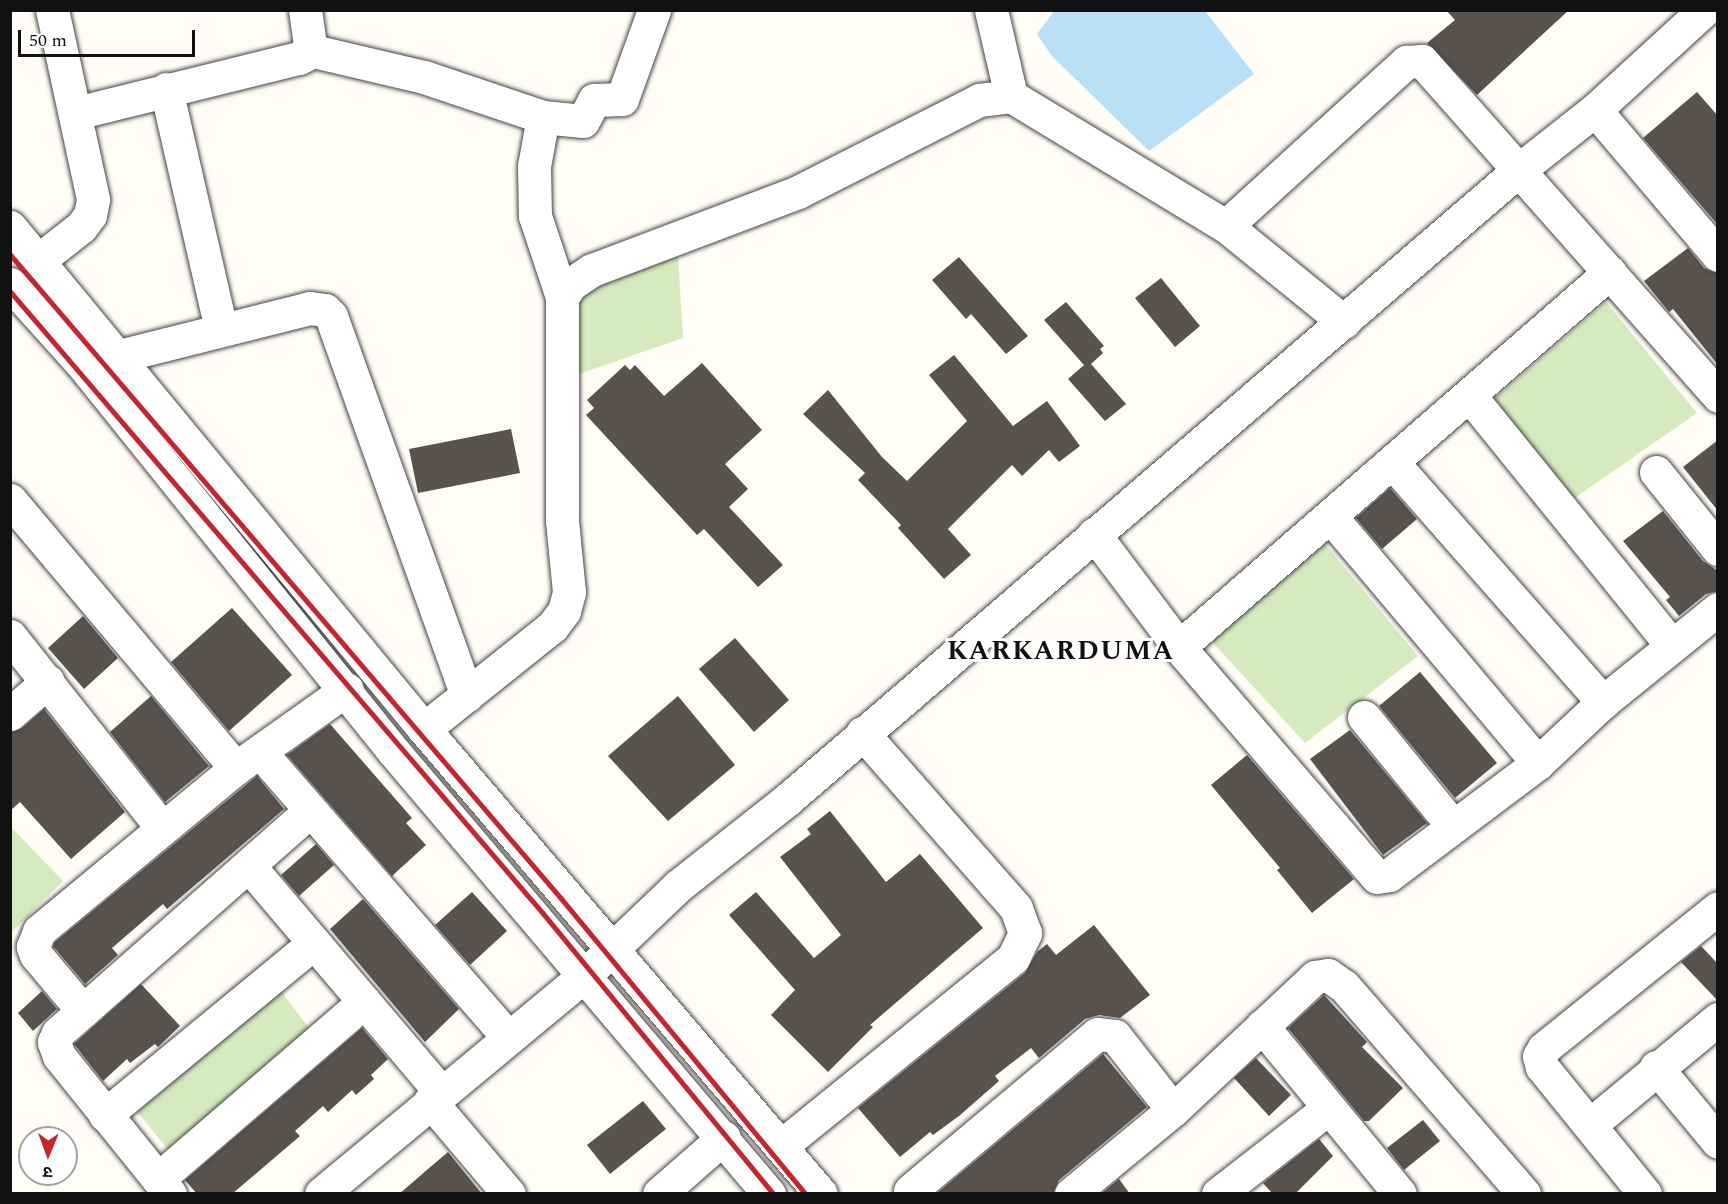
<!DOCTYPE html>
<html>
<head>
<meta charset="utf-8">
<style>
	body { margin:0 }
	#map { position:relative; width:1728px; height:1204px; overflow:hidden; background:#fffdf5; font-family:Spectral,"Noto Sans Devanagari",serif }
	div>[style] { position:absolute }
	[style*='--x'] { left:calc(var(--x)*1px); top:calc(var(--y)*1px); width:calc(var(--w)*1px); rotate:calc(var(--a)*1deg) }
	.green>* { inset:0; background:#d5ebbd }
	.water>* { inset:0; background:#b9e0f7 }
	.building>* { inset:0; background:#5a524d }
	.roads { filter:drop-shadow(0 0 2px #444) drop-shadow(0 0 2px #444) }
	.minor>* { height:33px; margin:-16.5px; padding:0 16.5px; transform-origin:16.5px; border-radius:16.5px; background:#fff }
	.rail>* { height:4.5px; margin:-2.25px; padding:0 2.25px; transform-origin:2.25px; border-radius:2.25px; background:#c4262e }
	span { translate:-50% -50%; white-space:nowrap; text-align:center; line-height:1.15; -webkit-text-stroke:6px #fff; paint-order:stroke }
	.district-label { font-size:27px; color:#111; font-weight:700; letter-spacing:1.5px }
	.frame { position:absolute; inset:0; border:12px solid #111; pointer-events:none }
	.north { position:absolute; left:18px; top:1126px; width:60px; height:60px; box-sizing:border-box; background:#fff; border:2px solid #a0a0a0; border-radius:50%; rotate:181deg; font-size:16px; font-weight:700; line-height:24px; text-align:center; color:#111 }
	.north::after { content:''; display:block; margin:auto; width:21px; height:27px; background:#c4262e; clip-path:polygon(50% 0,100% 100%,50% 72%,0 100%) }
	.scale { position:absolute; left:18px; top:30px; width:177px; height:27px; box-sizing:border-box; border:3px solid #111; border-top:0; padding-left:8px; font-size:18px; line-height:21px; white-space:nowrap; color:#111; -webkit-text-stroke:4px #fff; paint-order:stroke }
</style>
</head>
<body>
<div id="map">
	<div class="green">
		<i style="clip-path:polygon(677px 239px,683px 338px,576px 375px,570px 270px)"></i>
		<i style="clip-path:polygon(1606px 302px,1697px 413px,1573px 499px,1493px 400px)"></i>
		<i style="clip-path:polygon(1325px 544px,1418px 656px,1305px 743px,1205px 634px)"></i>
		<i style="clip-path:polygon(11px 827px,63px 881px,11px 933px)"></i>
		<i style="clip-path:polygon(261px 965px,312px 1032px,174px 1157px,118px 1088px)"></i>
	</div>
	<div class="water">
		<i style="clip-path:polygon(1054px 11px,1205px 11px,1254px 74px,1149px 151px,1051px 55px,1037px 34px)"></i>
	</div>
	<div class="building">
		<i style="clip-path:polygon(1446px 10px,1569px 10px,1477px 95px,1427px 43px,1455px 20px)"></i>
		<i style="clip-path:polygon(1697px 92px,1718px 116px,1718px 225px,1643px 138px)"></i>
		<i style="clip-path:polygon(1688px 248px,1704px 268px,1718px 273px,1718px 365px,1673px 309px,1669px 312px,1644px 281px)"></i>
		<i style="clip-path:polygon(959px 257px,1028px 336px,1006px 354px,971px 314px,966px 319px,932px 280px)"></i>
		<i style="clip-path:polygon(1161px 278px,1200px 326px,1175px 347px,1135px 298px)"></i>
		<i style="clip-path:polygon(1066px 302px,1104px 346px,1100px 349px,1103px 353px,1091px 364px,1126px 404px,1105px 421px,1068px 379px,1084px 365px,1044px 320px)"></i>
		<i style="clip-path:polygon(954px 355px,1013px 426px,1047px 401px,1080px 446px,1059px 462px,1049px 450px,1022px 476px,1012px 465px,948px 529px,971px 555px,944px 579px,898px 528px,901px 525px,858px 480px,865px 473px,803px 414px,828px 390px,882px 457px,907px 481px,967px 421px,929px 375px)"></i>
		<i style="clip-path:polygon(702px 363px,762px 430px,725px 464px,748px 489px,729px 507px,783px 565px,758px 587px,704px 529px,697px 535px,586px 415px,594px 408px,587px 400px,625px 365px,630px 370px,635px 365px,664px 396px)"></i>
		<i style="clip-path:polygon(511px 429px,520px 473px,418px 493px,409px 449px)"></i>
		<i style="clip-path:polygon(1718px 440px,1718px 511px,1683px 467px)"></i>
		<i style="clip-path:polygon(1390px 488px,1417px 519px,1382px 549px,1356px 518px)"></i>
		<i style="clip-path:polygon(1663px 511px,1703px 561px,1718px 571px,1718px 591px,1706px 594px,1679px 616px,1666px 600px,1670px 597px,1623px 541px)"></i>
		<i style="clip-path:polygon(232px 608px,292px 675px,229px 731px,171px 662px)"></i>
		<i style="clip-path:polygon(83px 616px,118px 658px,84px 689px,48px 648px)"></i>
		<i style="clip-path:polygon(735px 638px,789px 700px,754px 732px,699px 669px)"></i>
		<i style="clip-path:polygon(1420px 672px,1497px 763px,1455px 798px,1379px 706px)"></i>
		<i style="clip-path:polygon(151px 696px,209px 766px,165px 802px,110px 732px)"></i>
		<i style="clip-path:polygon(678px 696px,735px 765px,668px 821px,608px 756px)"></i>
		<i style="clip-path:polygon(44px 709px,125px 812px,71px 859px,20px 802px,10px 811px,10px 732px,22px 728px)"></i>
		<i style="clip-path:polygon(330px 724px,412px 818px,406px 823px,426px 845px,392px 876px,287px 755px)"></i>
		<i style="clip-path:polygon(1350px 730px,1427px 823px,1383px 855px,1310px 759px)"></i>
		<i style="clip-path:polygon(1247px 755px,1354px 879px,1312px 913px,1277px 870px,1280px 868px,1211px 785px)"></i>
		<i style="clip-path:polygon(257px 776px,284px 809px,167px 909px,163px 904px,112px 948px,118px 955px,85px 984px,53px 946px,55px 942px)"></i>
		<i style="clip-path:polygon(830px 811px,886px 882px,920px 854px,983px 928px,870px 1025px,873px 1027px,828px 1072px,771px 1015px,795px 990px,729px 915px,756px 892px,814px 958px,841px 935px,780px 857px,811px 834px,807px 829px)"></i>
		<i style="clip-path:polygon(316px 844px,334px 865px,299px 896px,281px 875px)"></i>
		<i style="clip-path:polygon(472px 892px,507px 931px,470px 965px,435px 925px)"></i>
		<i style="clip-path:polygon(363px 899px,459px 1009px,425px 1042px,330px 929px)"></i>
		<i style="clip-path:polygon(1094px 925px,1150px 995px,1120px 1018px,1099px 1015px,1085px 1019px,1039px 1058px,1031px 1048px,995px 1076px,999px 1081px,959px 1116px,933px 1135px,930px 1132px,900px 1157px,858px 1108px,1025px 973px,1037px 952px,1047px 944px,1056px 955px)"></i>
		<i style="clip-path:polygon(1701px 946px,1718px 964px,1718px 1001px,1681px 962px)"></i>
		<i style="clip-path:polygon(141px 984px,180px 1026px,158px 1047px,155px 1044px,130px 1063px,127px 1059px,103px 1081px,74px 1044px)"></i>
		<i style="clip-path:polygon(42px 991px,57px 1009px,33px 1031px,18px 1013px)"></i>
		<i style="clip-path:polygon(1324px 995px,1367px 1042px,1362px 1047px,1403px 1088px,1369px 1121px,1364px 1121px,1288px 1028px)"></i>
		<i style="clip-path:polygon(362px 1028px,388px 1059px,371px 1075px,374px 1079px,356px 1095px,352px 1090px,328px 1112px,323px 1106px,295px 1131px,300px 1136px,232px 1194px,197px 1194px,185px 1180px)"></i>
		<i style="clip-path:polygon(1103px 1054px,1147px 1107px,1059px 1180px,1053px 1194px,936px 1194px)"></i>
		<i style="clip-path:polygon(1256px 1058px,1291px 1095px,1269px 1116px,1234px 1078px)"></i>
		<i style="clip-path:polygon(643px 1101px,666px 1129px,610px 1174px,587px 1145px)"></i>
		<i style="clip-path:polygon(1423px 1120px,1440px 1141px,1404px 1170px,1387px 1148px)"></i>
		<i style="clip-path:polygon(1319px 1139px,1333px 1156px,1295px 1194px,1273px 1194px,1263px 1183px)"></i>
		<i style="clip-path:polygon(448px 1152px,482px 1194px,399px 1194px,428px 1169px)"></i>
		<i style="clip-path:polygon(1119px 1179px,1130px 1194px,1101px 1194px)"></i>
	</div>
	<div class="roads">
		<div class="minor">
			<i style="--x:991;--y:10;--w:88;--a:76.9"></i>
			<i style="--x:309;--y:50;--w:118;--a:13.2"></i>
			<i style="--x:424;--y:77;--w:126;--a:18.6"></i>
			<i style="--x:543;--y:117;--w:40;--a:5.7"></i>
			<i style="--x:583;--y:121;--w:24;--a:-62"></i>
			<i style="--x:594;--y:100;--w:28;--a:-2"></i>
			<i style="--x:622;--y:99;--w:95;--a:-70.2"></i>
			<i style="--x:166;--y:89;--w:246;--a:77.1"></i>
			<i style="--x:1595;--y:110;--w:190;--a:49.7"></i>
			<i style="--x:76;--y:113;--w:230;--a:-13.9"></i>
			<i style="--x:299;--y:58;--w:7;--a:-27"></i>
			<i style="--x:305;--y:55;--w:11;--a:-63"></i>
			<i style="--x:310;--y:45;--w:35;--a:-98"></i>
			<i style="--x:543;--y:117;--w:50;--a:100.4"></i>
			<i style="--x:534;--y:166;--w:50;--a:88.9"></i>
			<i style="--x:535;--y:216;--w:85;--a:71.6"></i>
			<i style="--x:1226;--y:226;--w:244;--a:-42.3"></i>
			<i style="--x:1406;--y:62;--w:16;--a:-4"></i>
			<i style="--x:1422;--y:61;--w:447;--a:48.5"></i>
			<i style="--x:10;--y:227;--w:651;--a:50.49"></i>
			<i style="--x:424;--y:729;--w:611;--a:49.51"></i>
			<i style="--x:39;--y:260;--w:53;--a:-38.2"></i>
			<i style="--x:81;--y:227;--w:15;--a:-53"></i>
			<i style="--x:90;--y:215;--w:16;--a:-79"></i>
			<i style="--x:93;--y:199;--w:193;--a:-102.2"></i>
			<i style="--x:10;--y:284;--w:108;--a:48"></i>
			<i style="--x:82;--y:364;--w:498;--a:51.2"></i>
			<i style="--x:394;--y:752;--w:580;--a:49.69"></i>
			<i style="--x:119;--y:356;--w:197;--a:-14.1"></i>
			<i style="--x:310;--y:308;--w:15;--a:8"></i>
			<i style="--x:325;--y:310;--w:8;--a:45"></i>
			<i style="--x:331;--y:316;--w:403;--a:70.3"></i>
			<i style="--x:1469;--y:395;--w:323;--a:51"></i>
			<i style="--x:1392;--y:462;--w:320;--a:48.7"></i>
			<i style="--x:1656;--y:472;--w:99;--a:51.2"></i>
			<i style="--x:10;--y:500;--w:351;--a:49.9"></i>
			<i style="--x:1330;--y:516;--w:323;--a:49.9"></i>
			<i style="--x:1094;--y:534;--w:141;--a:53"></i>
			<i style="--x:1179;--y:647;--w:303;--a:49.3"></i>
			<i style="--x:1377;--y:877;--w:12;--a:-9"></i>
			<i style="--x:1389;--y:875;--w:186;--a:-36.9"></i>
			<i style="--x:1538;--y:763;--w:89;--a:-43.2"></i>
			<i style="--x:1603;--y:702;--w:148;--a:-39"></i>
			<i style="--x:10;--y:636;--w:245;--a:51.6"></i>
			<i style="--x:1179;--y:647;--w:571;--a:-41.03"></i>
			<i style="--x:10;--y:714;--w:50;--a:-41"></i>
			<i style="--x:1364;--y:717;--w:141;--a:50.8"></i>
			<i style="--x:424;--y:729;--w:164;--a:-38.6"></i>
			<i style="--x:552;--y:627;--w:20;--a:-53"></i>
			<i style="--x:564;--y:611;--w:20;--a:-75"></i>
			<i style="--x:569;--y:592;--w:72;--a:-95.6"></i>
			<i style="--x:562;--y:520;--w:223;--a:-90"></i>
			<i style="--x:562;--y:297;--w:16;--a:-55"></i>
			<i style="--x:571;--y:284;--w:25;--a:-34"></i>
			<i style="--x:592;--y:270;--w:220;--a:-20.7"></i>
			<i style="--x:798;--y:192;--w:203;--a:-26.9"></i>
			<i style="--x:979;--y:100;--w:32;--a:-7"></i>
			<i style="--x:1011;--y:96;--w:251;--a:31.2"></i>
			<i style="--x:1226;--y:226;--w:152;--a:39.1"></i>
			<i style="--x:261;--y:753;--w:375;--a:49"></i>
			<i style="--x:249;--y:866;--w:297;--a:49.7"></i>
			<i style="--x:83;--y:1011;--w:73;--a:-130"></i>
			<i style="--x:36;--y:955;--w:9;--a:-111"></i>
			<i style="--x:33;--y:947;--w:17;--a:-69"></i>
			<i style="--x:39;--y:931;--w:256;--a:-39.6"></i>
			<i style="--x:236;--y:768;--w:136;--a:-35.4"></i>
			<i style="--x:1262;--y:1026;--w:217;--a:50.6"></i>
			<i style="--x:1656;--y:1067;--w:97;--a:50.4"></i>
			<i style="--x:430;--y:1101;--w:122;--a:49.7"></i>
			<i style="--x:105;--y:1115;--w:271;--a:-39.5"></i>
			<i style="--x:1591;--y:1124;--w:165;--a:-39.6"></i>
			<i style="--x:781;--y:1146;--w:299;--a:-39"></i>
			<i style="--x:1013;--y:958;--w:28;--a:-64"></i>
			<i style="--x:1025;--y:933;--w:27;--a:-110"></i>
			<i style="--x:1016;--y:908;--w:233;--a:-131.3"></i>
			<i style="--x:158;--y:1179;--w:272;--a:-40.7"></i>
			<i style="--x:910;--y:1191;--w:244;--a:-40"></i>
			<i style="--x:1097;--y:1034;--w:18;--a:6"></i>
			<i style="--x:1115;--y:1036;--w:94;--a:51.9"></i>
			<i style="--x:170;--y:1194;--w:177;--a:-128.8"></i>
			<i style="--x:59;--y:1056;--w:15;--a:-110"></i>
			<i style="--x:54;--y:1042;--w:10;--a:-66"></i>
			<i style="--x:58;--y:1033;--w:336;--a:-41.4"></i>
			<i style="--x:321;--y:1194;--w:344;--a:-39.7"></i>
			<i style="--x:586;--y:974;--w:127;--a:-43.7"></i>
			<i style="--x:678;--y:886;--w:140;--a:-38.3"></i>
			<i style="--x:788;--y:799;--w:966;--a:-40.72"></i>
			<i style="--x:1520;--y:169;--w:95;--a:-38.2"></i>
			<i style="--x:1595;--y:110;--w:148;--a:-42.5"></i>
			<i style="--x:659;--y:1194;--w:86;--a:-41.2"></i>
			<i style="--x:1071;--y:1194;--w:132;--a:-39.5"></i>
			<i style="--x:1173;--y:1110;--w:195;--a:-43.1"></i>
			<i style="--x:1315;--y:977;--w:13;--a:-9"></i>
			<i style="--x:1328;--y:975;--w:19;--a:35"></i>
			<i style="--x:1344;--y:986;--w:275;--a:49.1"></i>
			<i style="--x:1218;--y:1194;--w:138;--a:-37.9"></i>
			<i style="--x:1645;--y:1194;--w:164;--a:-129"></i>
			<i style="--x:1542;--y:1067;--w:11;--a:-105"></i>
			<i style="--x:1539;--y:1056;--w:9;--a:-58"></i>
			<i style="--x:1544;--y:1048;--w:223;--a:-38.8"></i>
		</div>
	</div>
	<div class="rail">
		<i style="--x:10;--y:254;--w:848;--a:49.45"></i>
		<i style="--x:561;--y:898;--w:384;--a:50.4"></i>
		<i style="--x:10;--y:291;--w:819;--a:49.41"></i>
		<i style="--x:543;--y:913;--w:364;--a:50.6"></i>
	</div>
	<div class="district-label">
		<span style="left:1061px;top:652px">KARKARDUMA</span>
	</div>
	<div class="frame"></div>
	<div class="north">उ</div>
	<div class="scale">50 m</div>
</div>
</body>
</html>
